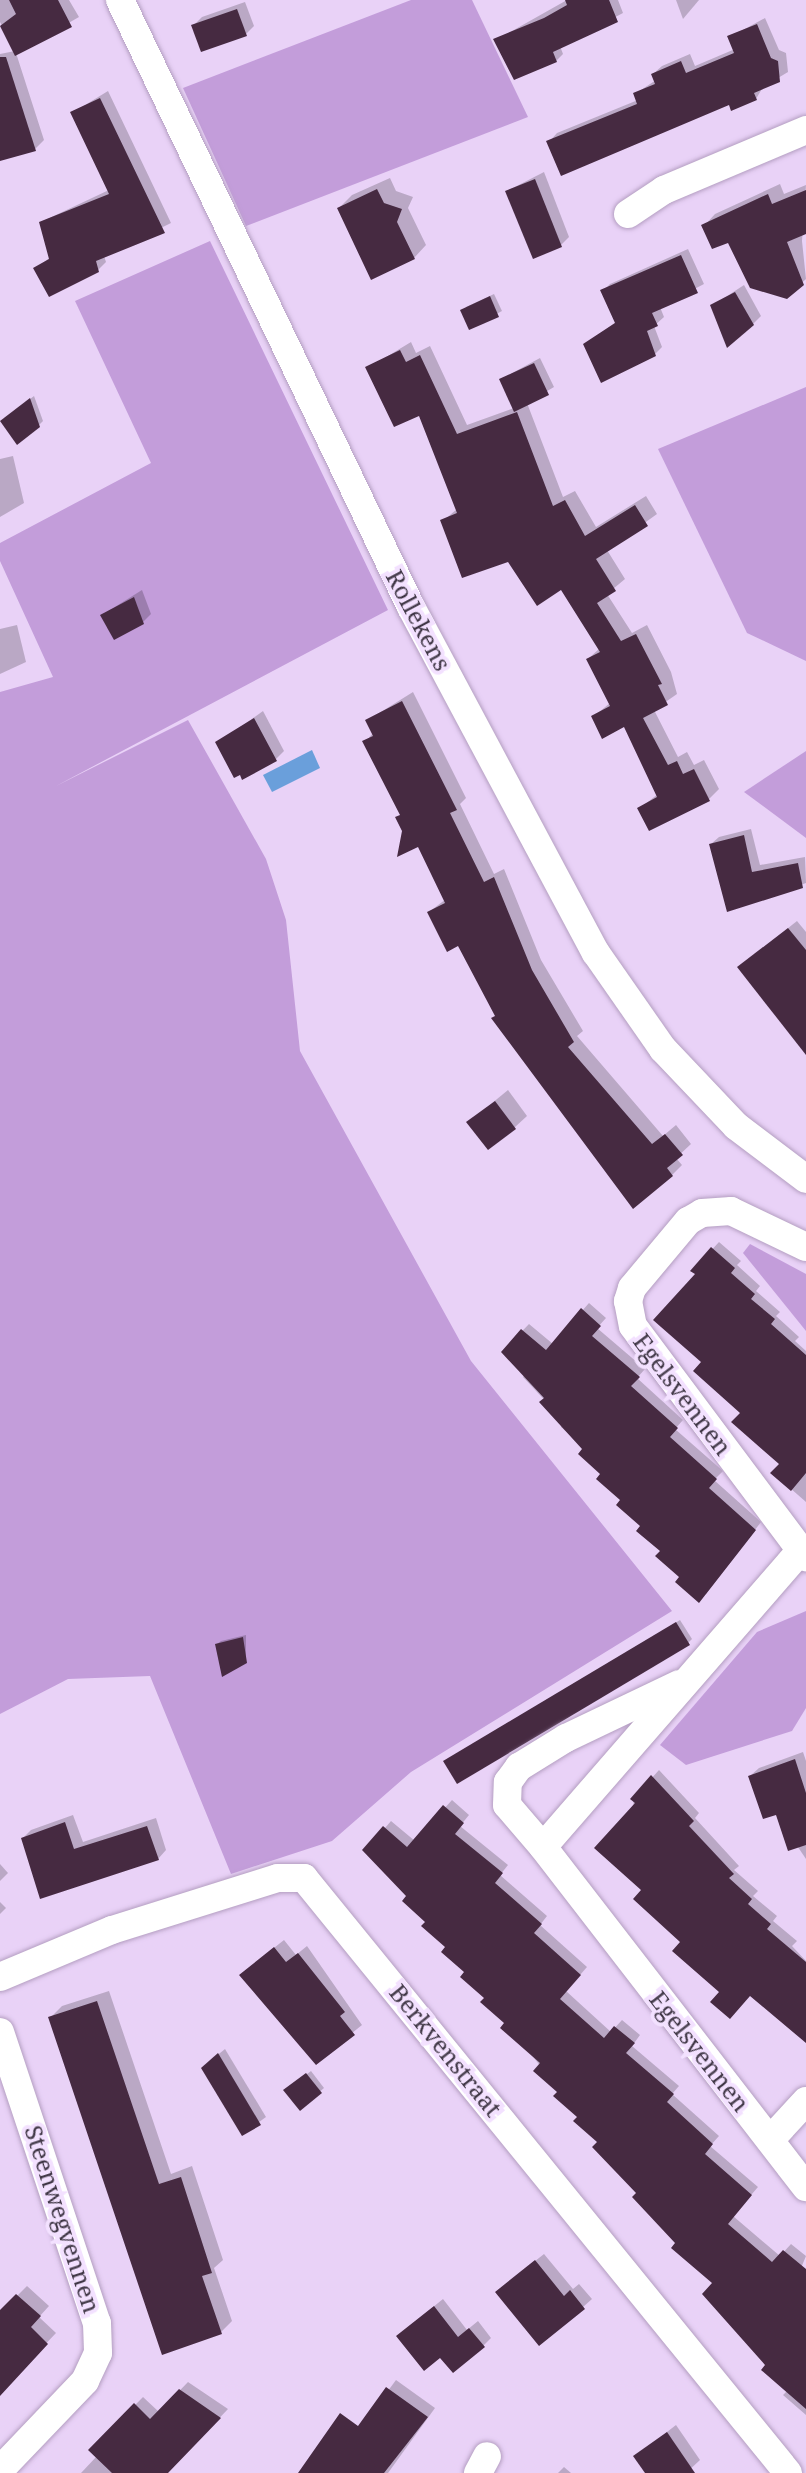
<!DOCTYPE html>
<html>
<head>
<meta charset="utf-8">
<style>
	body { margin:0 }
	#map { position:relative; width:806px; height:2473px; overflow:hidden; background:#e9d2f7; font-family:"Noto Serif",serif }
	div>[style] { position:absolute }
	[style*='--x'] { left:calc(var(--x)*1px); top:calc(var(--y)*1px); width:calc(var(--w)*1px); rotate:calc(var(--a)*1deg) }
	.green>* { inset:0; background:#c39dda }
	.water>* { inset:0; background:#6a9fdb }
	.shadow>* { inset:0; background:#0003 }
	.building>* { inset:0; background:#462a41 }
	.roads { filter:drop-shadow(0 0 2px #b49ec1) drop-shadow(0 0 2px #b49ec1) }
	.street>* { height:28px; margin:-14px; padding:0 14px; transform-origin:14px; border-radius:14px; background:#fff }
	span { translate:-50% -50%; white-space:nowrap; text-align:center; line-height:1.15; -webkit-text-stroke:8px #f3e1ff; paint-order:stroke }
	.street-label { font-size:24px; color:#3f3645 }
</style>
</head>
<body>
<div id="map">
	<div class="green">
		<i style="clip-path:polygon(411px 0,472px 0,528px 117px,246px 226px,183px 88px)"></i>
		<i style="clip-path:polygon(210px 241px,388px 610px,56px 786px,188px 720px,266px 859px,286px 920px,300px 1051px,471px 1361px,672px 1611px,411px 1772px,332px 1841px,231px 1874px,150px 1676px,68px 1679px,0 1714px,0 692px,53px 677px,0 561px,0 543px,151px 463px,75px 301px)"></i>
		<i style="clip-path:polygon(806px 387px,806px 661px,747px 633px,658px 449px)"></i>
		<i style="clip-path:polygon(806px 751px,806px 838px,744px 792px)"></i>
		<i style="clip-path:polygon(750px 1244px,806px 1274px,806px 1331px,743px 1253px)"></i>
		<i style="clip-path:polygon(806px 1611px,806px 1708px,792px 1731px,686px 1765px,660px 1745px,757px 1632px)"></i>
	</div>
	<div class="water">
		<i style="clip-path:polygon(312px 750px,320px 768px,272px 792px,263px 775px)"></i>
	</div>
	<div class="shadow">
		<i style="clip-path:polygon(0 0,69px 0,79px 17px,16px 53px,44px 140px,35px 149px,0 159px,0 54px,15px 51px,0 22px)"></i>
		<i style="clip-path:polygon(567px 0,618px 0,623px 13px,560px 46px,563px 54px,556px 61px,503px 36px)"></i>
		<i style="clip-path:polygon(676px 0,699px 0,683px 19px)"></i>
		<i style="clip-path:polygon(245px 2px,254px 26px,246px 34px,193px 26px,202px 17px)"></i>
		<i style="clip-path:polygon(765px 18px,779px 50px,786px 53px,788px 72px,763px 87px,756px 99px,549px 142px,557px 133px,638px 100px,635px 94px,656px 80px,653px 74px,662px 66px,690px 54px,695px 66px,735px 49px,730px 37px)"></i>
		<i style="clip-path:polygon(108px 91px,171px 223px,104px 256px,106px 262px,98px 270px,36px 268px,51px 257px,41px 222px,109px 190px,72px 113px)"></i>
		<i style="clip-path:polygon(544px 172px,569px 237px,561px 245px,507px 191px)"></i>
		<i style="clip-path:polygon(390px 178px,396px 191px,413px 197px,408px 208px,426px 245px,414px 258px,339px 208px,352px 195px)"></i>
		<i style="clip-path:polygon(780px 184px,784px 194px,806px 185px,802px 241px,806px 279px,786px 297px,729px 241px,704px 226px,715px 214px)"></i>
		<i style="clip-path:polygon(688px 249px,704px 284px,660px 307px,664px 317px,654px 326px,662px 347px,655px 354px,585px 345px,616px 322px,603px 291px,610px 284px)"></i>
		<i style="clip-path:polygon(744px 285px,761px 316px,753px 324px,712px 306px)"></i>
		<i style="clip-path:polygon(494px 294px,502px 311px,470px 328px,466px 307px)"></i>
		<i style="clip-path:polygon(411px 342px,416px 353px,430px 346px,467px 425px,514px 408px,501px 379px,540px 358px,554px 387px,527px 403px,563px 497px,575px 491px,596px 527px,646px 496px,657px 514px,607px 550px,625px 579px,607px 594px,632px 633px,647px 625px,671px 672px,677px 694px,654px 710px,678px 757px,687px 752px,694px 765px,704px 760px,719px 789px,709px 799px,650px 829px,640px 808px,658px 794px,625px 725px,593px 717px,610px 703px,588px 659px,600px 648px,562px 588px,443px 521px,457px 509px,420px 413px,368px 368px)"></i>
		<i style="clip-path:polygon(34px 396px,43px 421px,39px 425px,5px 418px)"></i>
		<i style="clip-path:polygon(13px 456px,24px 503px,0 517px,0 459px)"></i>
		<i style="clip-path:polygon(142px 590px,151px 614px,143px 622px,102px 615px)"></i>
		<i style="clip-path:polygon(17px 625px,26px 662px,0 674px,0 629px)"></i>
		<i style="clip-path:polygon(413px 692px,466px 798px,460px 804px,494px 874px,504px 869px,541px 960px,583px 1031px,577px 1036px,663px 1136px,676px 1125px,691px 1144px,676px 1158px,682px 1165px,672px 1175px,497px 1015px,459px 943px,429px 912px,446px 899px,418px 844px,404px 830px,402px 814px,365px 742px,374px 732px,368px 720px)"></i>
		<i style="clip-path:polygon(263px 711px,284px 751px,276px 759px,218px 743px)"></i>
		<i style="clip-path:polygon(751px 829px,760px 865px,805px 857px,806px 883px,729px 910px,711px 844px,719px 837px)"></i>
		<i style="clip-path:polygon(797px 921px,806px 932px,806px 1052px,739px 967px)"></i>
		<i style="clip-path:polygon(508px 1090px,527px 1116px,514px 1128px,469px 1122px)"></i>
		<i style="clip-path:polygon(719px 1242px,741px 1261px,737px 1265px,760px 1286px,756px 1291px,780px 1312px,776px 1316px,799px 1337px,795px 1341px,806px 1351px,806px 1502px,773px 1473px,782px 1464px,704px 1362px,698px 1274px,693px 1270px)"></i>
		<i style="clip-path:polygon(589px 1303px,606px 1318px,597px 1328px,645px 1369px,637px 1378px,683px 1420px,675px 1429px,723px 1471px,714px 1480px,761px 1522px,706px 1594px,662px 1551px,585px 1448px,561px 1427px,565px 1422px,523px 1377px,527px 1372px,503px 1351px,529px 1324px,553px 1344px)"></i>
		<i style="clip-path:polygon(680px 1620px,692px 1639px,688px 1643px,449px 1758px)"></i>
		<i style="clip-path:polygon(246px 1635px,246px 1661px,217px 1644px,221px 1641px)"></i>
		<i style="clip-path:polygon(803px 1752px,806px 1761px,806px 1859px,750px 1776px,759px 1768px)"></i>
		<i style="clip-path:polygon(659px 1770px,699px 1813px,695px 1818px,739px 1866px,734px 1870px,758px 1891px,753px 1896px,777px 1916px,773px 1921px,797px 1941px,792px 1946px,806px 1961px,806px 2026px,751px 1994px,721px 1992px,644px 1890px,633px 1799px)"></i>
		<i style="clip-path:polygon(452px 1800px,469px 1815px,460px 1826px,508px 1865px,500px 1875px,547px 1916px,540px 1925px,587px 1967px,566px 1991px,611px 2032px,622px 2020px,640px 2035px,632px 2046px,679px 2086px,672px 2094px,719px 2136px,710px 2146px,758px 2187px,733px 2216px,780px 2256px,791px 2244px,806px 2256px,801px 2268px,806px 2273px,806px 2415px,783px 2395px,788px 2390px,715px 2283px,678px 2243px,408px 1896px,385px 1828px,391px 1821px,415px 1841px)"></i>
		<i style="clip-path:polygon(73px 1815px,83px 1842px,156px 1818px,166px 1850px,158px 1859px,42px 1896px,23px 1838px,31px 1830px)"></i>
		<i style="clip-path:polygon(0 1864px,8px 1873px,0 1881px)"></i>
		<i style="clip-path:polygon(0 1902px,6px 1908px,0 1914px)"></i>
		<i style="clip-path:polygon(284px 1940px,296px 1955px,307px 1946px,362px 2025px,316px 2062px,250px 1967px)"></i>
		<i style="clip-path:polygon(109px 1991px,171px 2174px,192px 2166px,223px 2260px,214px 2268px,232px 2321px,220px 2333px,50px 2018px,62px 2006px)"></i>
		<i style="clip-path:polygon(225px 2049px,266px 2117px,243px 2134px,209px 2062px)"></i>
		<i style="clip-path:polygon(311px 2071px,324px 2088px,301px 2108px,290px 2087px)"></i>
		<i style="clip-path:polygon(544px 2254px,573px 2289px,579px 2284px,592px 2299px,583px 2307px,506px 2284px)"></i>
		<i style="clip-path:polygon(27px 2286px,49px 2306px,39px 2317px,56px 2333px,0 2392px,0 2313px)"></i>
		<i style="clip-path:polygon(443px 2299px,467px 2330px,478px 2321px,491px 2338px,483px 2346px,441px 2355px,407px 2328px)"></i>
		<i style="clip-path:polygon(396px 2380px,435px 2408px,388px 2473px,327px 2473px)"></i>
		<i style="clip-path:polygon(188px 2382px,228px 2409px,167px 2473px,81px 2473px,97px 2456px,91px 2450px,143px 2397px,159px 2412px)"></i>
		<i style="clip-path:polygon(676px 2425px,700px 2460px,686px 2473px,647px 2473px,636px 2456px)"></i>
		<i style="clip-path:polygon(564px 2467px,571px 2473px,558px 2473px)"></i>
	</div>
	<div class="building">
		<i style="clip-path:polygon(9px 0,58px 0,72px 27px,15px 56px,0 26px,16px 14px)"></i>
		<i style="clip-path:polygon(565px 0,609px 0,618px 22px,553px 52px,557px 62px,514px 80px,493px 39px,544px 18px,567px 5px)"></i>
		<i style="clip-path:polygon(237px 9px,247px 36px,201px 52px,191px 25px)"></i>
		<i style="clip-path:polygon(757px 24px,771px 58px,778px 61px,780px 82px,754px 93px,757px 100px,731px 111px,729px 105px,561px 176px,546px 141px,637px 104px,633px 93px,655px 84px,651px 74px,681px 61px,686px 73px,734px 53px,727px 36px)"></i>
		<i style="clip-path:polygon(0 57px,6px 57px,36px 151px,0 161px)"></i>
		<i style="clip-path:polygon(100px 98px,165px 233px,96px 261px,99px 272px,49px 297px,33px 268px,49px 259px,39px 222px,109px 194px,70px 112px)"></i>
		<i style="clip-path:polygon(535px 179px,562px 247px,533px 259px,505px 191px)"></i>
		<i style="clip-path:polygon(377px 189px,384px 203px,402px 209px,397px 222px,415px 259px,371px 280px,337px 208px)"></i>
		<i style="clip-path:polygon(806px 190px,806px 234px,787px 242px,804px 285px,787px 299px,750px 288px,728px 243px,712px 249px,701px 225px,768px 194px,772px 204px)"></i>
		<i style="clip-path:polygon(681px 255px,698px 293px,652px 313px,658px 326px,647px 331px,656px 356px,601px 383px,583px 344px,615px 323px,600px 290px)"></i>
		<i style="clip-path:polygon(735px 292px,754px 325px,727px 348px,710px 305px)"></i>
		<i style="clip-path:polygon(490px 296px,499px 317px,469px 330px,460px 310px)"></i>
		<i style="clip-path:polygon(400px 350px,406px 362px,420px 355px,457px 434px,517px 412px,553px 506px,565px 500px,585px 536px,635px 505px,648px 526px,596px 559px,616px 591px,597px 603px,621px 641px,636px 634px,662px 684px,658px 685px,668px 705px,643px 718px,668px 765px,677px 761px,683px 774px,694px 769px,710px 801px,649px 831px,637px 808px,657px 797px,624px 727px,602px 739px,591px 716px,610px 706px,586px 659px,600px 652px,561px 590px,537px 606px,508px 562px,462px 578px,440px 520px,457px 513px,419px 416px,394px 427px,365px 367px)"></i>
		<i style="clip-path:polygon(534px 363px,549px 395px,514px 412px,499px 379px)"></i>
		<i style="clip-path:polygon(30px 398px,40px 427px,17px 445px,0 421px)"></i>
		<i style="clip-path:polygon(134px 597px,144px 624px,114px 640px,100px 615px)"></i>
		<i style="clip-path:polygon(402px 701px,457px 810px,450px 813px,484px 882px,494px 877px,532px 970px,574px 1042px,568px 1047px,652px 1144px,665px 1134px,683px 1155px,667px 1168px,673px 1176px,633px 1209px,491px 1018px,495px 1016px,458px 946px,447px 952px,427px 912px,445px 903px,418px 847px,397px 857px,402px 831px,395px 817px,400px 815px,362px 741px,373px 736px,365px 720px)"></i>
		<i style="clip-path:polygon(254px 718px,277px 761px,242px 780px,240px 775px,234px 778px,215px 742px)"></i>
		<i style="clip-path:polygon(744px 835px,752px 872px,798px 863px,803px 888px,727px 912px,709px 844px)"></i>
		<i style="clip-path:polygon(788px 928px,806px 950px,806px 1055px,737px 967px)"></i>
		<i style="clip-path:polygon(495px 1101px,516px 1129px,488px 1150px,466px 1122px)"></i>
		<i style="clip-path:polygon(711px 1247px,735px 1268px,731px 1273px,755px 1294px,751px 1299px,775px 1319px,771px 1324px,806px 1355px,806px 1473px,791px 1491px,770px 1473px,779px 1464px,731px 1422px,740px 1413px,693px 1371px,701px 1362px,653px 1320px,695px 1274px,690px 1271px)"></i>
		<i style="clip-path:polygon(581px 1308px,601px 1326px,592px 1336px,640px 1377px,631px 1386px,678px 1428px,670px 1437px,717px 1479px,709px 1488px,756px 1530px,699px 1603px,675px 1582px,679px 1577px,655px 1556px,660px 1551px,636px 1531px,640px 1526px,616px 1505px,620px 1500px,596px 1479px,600px 1474px,578px 1454px,582px 1449px,539px 1402px,544px 1398px,501px 1352px,521px 1329px,546px 1350px)"></i>
		<i style="clip-path:polygon(676px 1622px,690px 1645px,457px 1784px,443px 1761px)"></i>
		<i style="clip-path:polygon(243px 1637px,247px 1663px,222px 1677px,215px 1644px)"></i>
		<i style="clip-path:polygon(795px 1759px,806px 1793px,806px 1845px,788px 1851px,776px 1815px,763px 1819px,748px 1776px)"></i>
		<i style="clip-path:polygon(651px 1775px,694px 1821px,689px 1826px,734px 1874px,729px 1878px,752px 1899px,748px 1904px,771px 1924px,767px 1929px,806px 1962px,806px 2043px,750px 1996px,730px 2019px,710px 2002px,719px 1992px,672px 1951px,680px 1942px,633px 1899px,641px 1890px,594px 1848px,635px 1803px,630px 1799px)"></i>
		<i style="clip-path:polygon(443px 1805px,464px 1823px,455px 1834px,503px 1873px,495px 1883px,542px 1924px,534px 1933px,581px 1975px,560px 1999px,604px 2038px,614px 2026px,635px 2043px,626px 2053px,674px 2094px,667px 2102px,713px 2144px,705px 2154px,752px 2195px,728px 2224px,772px 2262px,783px 2250px,806px 2269px,806px 2409px,761px 2370px,765px 2365px,702px 2294px,712px 2283px,671px 2248px,675px 2243px,632px 2197px,636px 2193px,592px 2147px,597px 2142px,573px 2121px,577px 2117px,553px 2096px,557px 2092px,533px 2071px,540px 2063px,500px 2028px,504px 2023px,480px 2002px,484px 1998px,460px 1977px,464px 1972px,441px 1952px,445px 1947px,421px 1926px,425px 1922px,402px 1901px,406px 1896px,362px 1850px,383px 1826px,407px 1847px)"></i>
		<i style="clip-path:polygon(65px 1822px,74px 1849px,147px 1826px,159px 1860px,40px 1899px,21px 1838px)"></i>
		<i style="clip-path:polygon(274px 1947px,286px 1962px,298px 1953px,345px 2012px,340px 2016px,355px 2035px,316px 2065px,239px 1975px)"></i>
		<i style="clip-path:polygon(97px 2001px,159px 2184px,181px 2177px,212px 2273px,202px 2276px,222px 2334px,162px 2355px,48px 2017px)"></i>
		<i style="clip-path:polygon(218px 2053px,261px 2125px,242px 2136px,201px 2068px)"></i>
		<i style="clip-path:polygon(306px 2073px,322px 2093px,300px 2111px,283px 2090px)"></i>
		<i style="clip-path:polygon(535px 2260px,564px 2296px,570px 2290px,585px 2309px,539px 2346px,495px 2292px)"></i>
		<i style="clip-path:polygon(16px 2294px,41px 2316px,31px 2327px,48px 2344px,0 2396px,0 2310px)"></i>
		<i style="clip-path:polygon(434px 2306px,458px 2337px,469px 2328px,485px 2347px,453px 2373px,440px 2358px,424px 2371px,396px 2336px)"></i>
		<i style="clip-path:polygon(386px 2387px,428px 2417px,384px 2473px,298px 2473px,340px 2413px,358px 2426px)"></i>
		<i style="clip-path:polygon(179px 2389px,221px 2418px,168px 2473px,112px 2473px,88px 2450px,134px 2403px,150px 2419px)"></i>
		<i style="clip-path:polygon(667px 2432px,695px 2473px,645px 2473px,633px 2456px)"></i>
	</div>
	<div class="roads">
		<div class="street">
			<i style="--x:120;--y:0;--w:673;--a:64.39"></i>
			<i style="--x:411;--y:607;--w:392;--a:61.9"></i>
			<i style="--x:596;--y:953;--w:117;--a:55.1"></i>
			<i style="--x:663;--y:1049;--w:106;--a:46.5"></i>
			<i style="--x:736;--y:1126;--w:88;--a:37.1"></i>
			<i style="--x:628;--y:214;--w:43;--a:-33.7"></i>
			<i style="--x:664;--y:190;--w:154;--a:-22.9"></i>
			<i style="--x:806;--y:1247;--w:83;--a:-154.4"></i>
			<i style="--x:731;--y:1211;--w:29;--a:176"></i>
			<i style="--x:702;--y:1213;--w:16;--a:150"></i>
			<i style="--x:688;--y:1221;--w:87;--a:129.9"></i>
			<i style="--x:632;--y:1288;--w:14;--a:107"></i>
			<i style="--x:628;--y:1301;--w:25;--a:79"></i>
			<i style="--x:633;--y:1326;--w:289;--a:53.2"></i>
			<i style="--x:801;--y:1550;--w:393;--a:131"></i>
			<i style="--x:543;--y:1847;--w:430;--a:52.3"></i>
			<i style="--x:543;--y:1847;--w:55;--a:-130.6"></i>
			<i style="--x:507;--y:1805;--w:23;--a:-88"></i>
			<i style="--x:508;--y:1782;--w:19;--a:-54"></i>
			<i style="--x:519;--y:1767;--w:55;--a:-31.7"></i>
			<i style="--x:566;--y:1738;--w:125;--a:-25.5"></i>
			<i style="--x:0;--y:1977;--w:121;--a:-22.8"></i>
			<i style="--x:112;--y:1930;--w:174;--a:-17.4"></i>
			<i style="--x:278;--y:1878;--w:26;--a:0"></i>
			<i style="--x:304;--y:1878;--w:767;--a:50.87"></i>
			<i style="--x:0;--y:2032;--w:307;--a:71.6"></i>
			<i style="--x:97;--y:2323;--w:30;--a:88"></i>
			<i style="--x:98;--y:2353;--w:31;--a:115"></i>
			<i style="--x:85;--y:2381;--w:123;--a:133.7"></i>
			<i style="--x:770;--y:2140;--w:53;--a:-47.3"></i>
			<i style="--x:478;--y:2473;--w:19;--a:-62"></i>
		</div>
	</div>
	<div class="street-label">
		<span style="left:419px;top:620px;rotate:62deg">Rollekens</span>
		<span style="left:683px;top:1394px;rotate:53deg">Egelsvennen</span>
		<span style="left:446px;top:2050px;rotate:51deg">Berkvenstraat</span>
		<span style="left:700px;top:2051px;rotate:52deg">Egelsvennen</span>
		<span style="left:63px;top:2219px;rotate:72deg">Steenwegvennen</span>
	</div>
</div>
</body>
</html>
